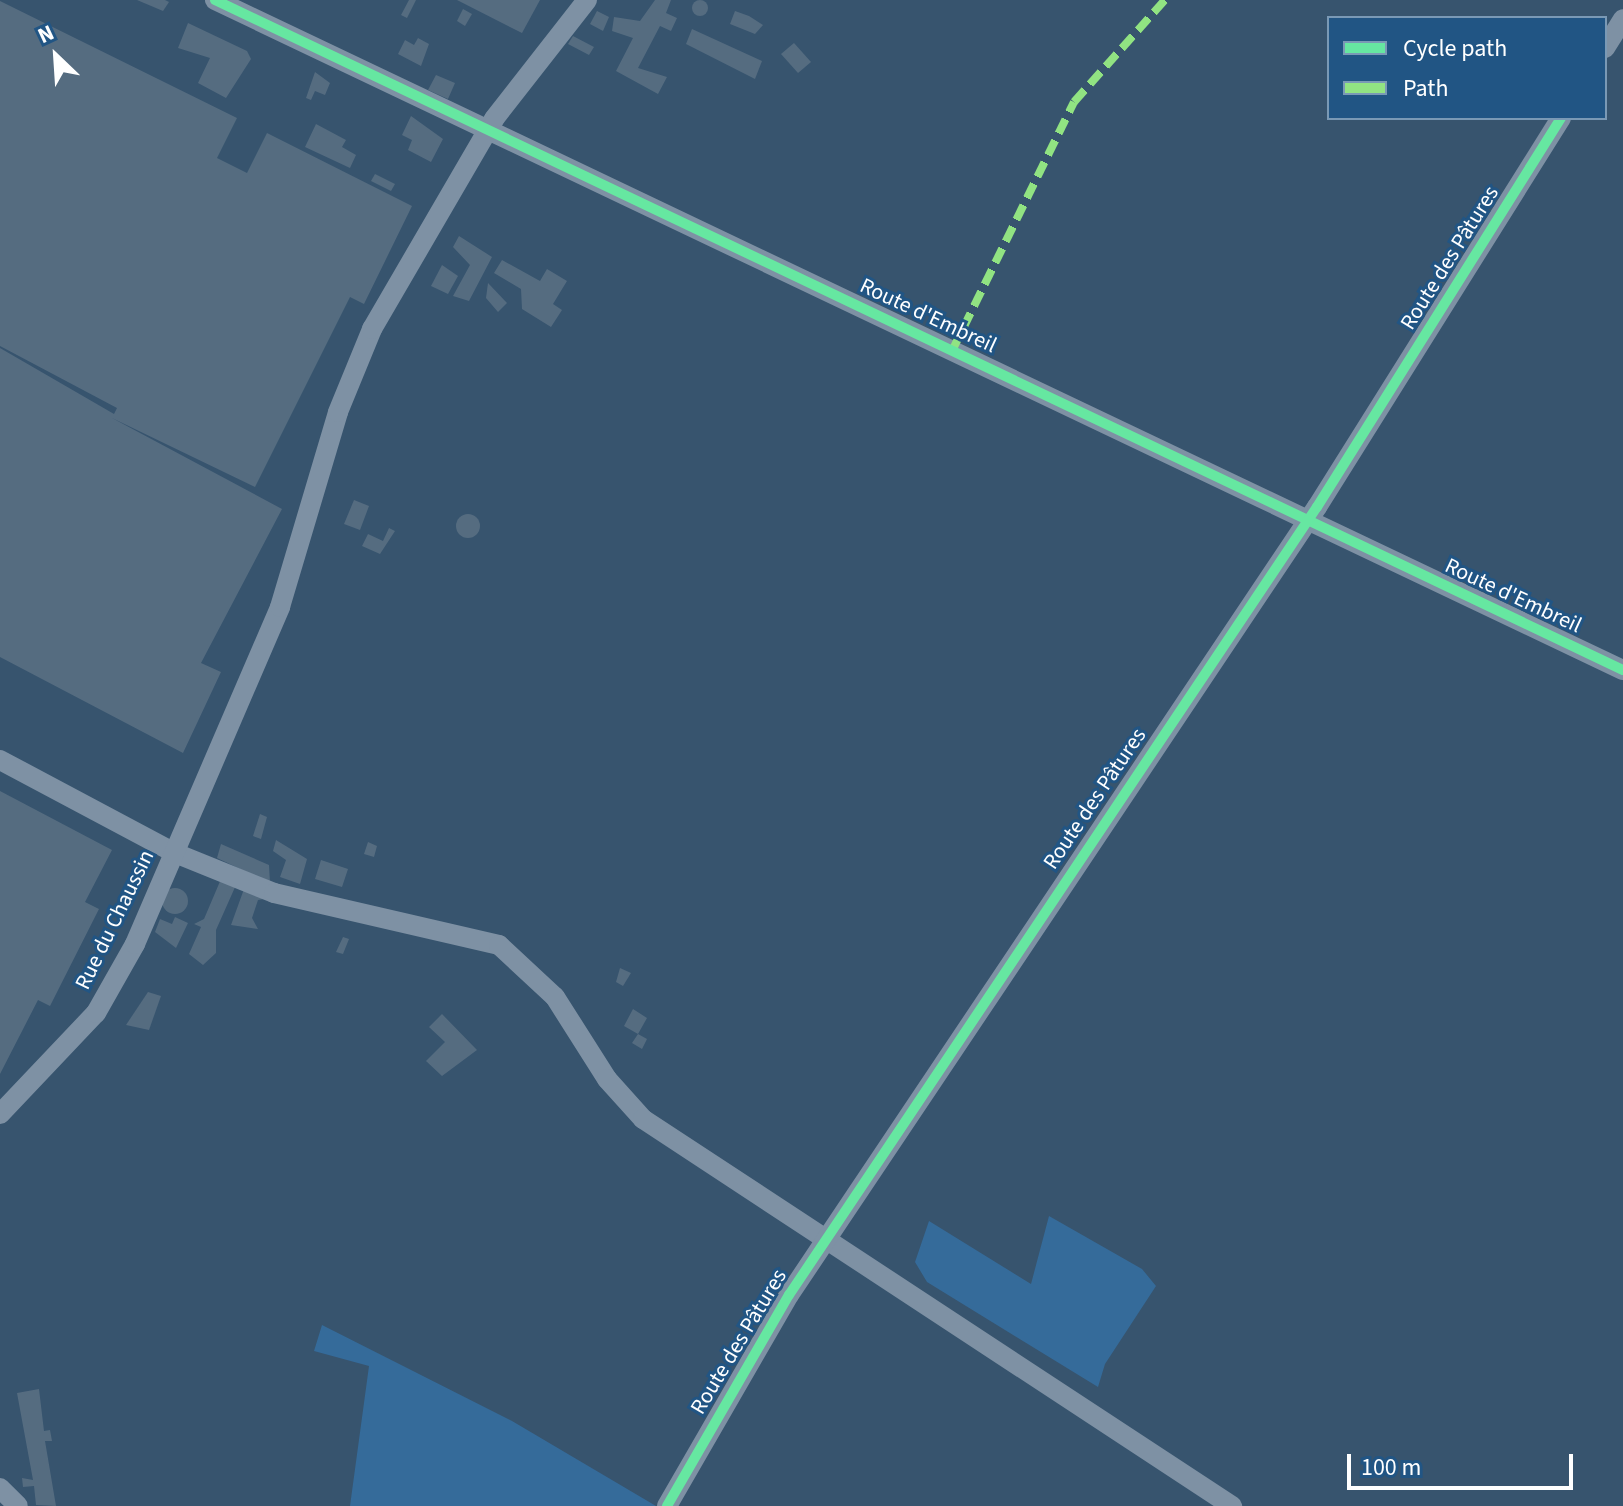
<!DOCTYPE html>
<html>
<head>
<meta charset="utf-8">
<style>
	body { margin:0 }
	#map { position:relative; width:1623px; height:1506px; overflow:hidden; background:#37546e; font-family:"Source Sans 3",sans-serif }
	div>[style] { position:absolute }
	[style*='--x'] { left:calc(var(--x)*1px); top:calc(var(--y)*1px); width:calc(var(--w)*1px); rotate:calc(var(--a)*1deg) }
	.green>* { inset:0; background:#356b9a }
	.building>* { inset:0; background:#556c80 }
	.round { border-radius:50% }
	.minor>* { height:20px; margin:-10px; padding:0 10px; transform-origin:10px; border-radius:10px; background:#7e91a4 }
	.quiet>* { height:8px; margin-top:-4px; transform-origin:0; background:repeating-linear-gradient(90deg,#91e382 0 16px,transparent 0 24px) }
	.cycleway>* { height:10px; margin:-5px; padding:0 5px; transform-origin:5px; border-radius:5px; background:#66e7a1 }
	span { translate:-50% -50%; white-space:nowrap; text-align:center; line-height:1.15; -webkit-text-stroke:6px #215584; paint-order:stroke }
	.street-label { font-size:22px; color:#fff }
	.legend { position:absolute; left:1327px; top:16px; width:280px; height:104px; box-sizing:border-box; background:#215584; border:2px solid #7a99b5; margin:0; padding:10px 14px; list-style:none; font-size:24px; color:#fff }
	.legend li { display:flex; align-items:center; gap:16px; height:40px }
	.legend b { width:40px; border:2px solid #7a99b5 }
	.north { position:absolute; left:16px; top:16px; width:80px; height:80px; -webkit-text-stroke:6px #215584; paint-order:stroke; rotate:335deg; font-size:22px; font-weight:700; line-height:32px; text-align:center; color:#fff }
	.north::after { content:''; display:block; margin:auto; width:28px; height:36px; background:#fff; clip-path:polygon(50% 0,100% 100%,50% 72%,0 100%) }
	.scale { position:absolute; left:1347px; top:1454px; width:226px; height:36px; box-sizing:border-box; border:4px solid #fff; border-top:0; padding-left:10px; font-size:24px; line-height:28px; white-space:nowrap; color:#fff; -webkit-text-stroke:6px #215584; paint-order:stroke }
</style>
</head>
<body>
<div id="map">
	<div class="green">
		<i style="clip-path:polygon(1049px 1216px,1142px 1269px,1156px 1286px,1105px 1364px,1098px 1387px,927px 1282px,915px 1262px,929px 1221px,1031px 1284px)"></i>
		<i style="clip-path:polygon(322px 1325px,512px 1421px,656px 1506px,350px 1506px,369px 1366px,314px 1351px)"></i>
	</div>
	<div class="building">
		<i class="round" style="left:692px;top:0;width:16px;height:16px"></i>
		<i style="clip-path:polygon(137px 0,165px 0,169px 2px,163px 11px)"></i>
		<i style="clip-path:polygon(409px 0,416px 0,407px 18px,401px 15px)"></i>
		<i style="clip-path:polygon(457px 0,540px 0,522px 33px)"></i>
		<i style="clip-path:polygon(655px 0,671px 0,666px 13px,677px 18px,671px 31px,660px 26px,638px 68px,667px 77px,658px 94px,616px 71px,633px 38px,612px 31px,614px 17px,640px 21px)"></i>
		<i style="clip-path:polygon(0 1px,237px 118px,217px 158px,247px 173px,267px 133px,412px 206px,364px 304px,350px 297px,255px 487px,112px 418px,282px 509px,201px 663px,221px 672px,183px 753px,0 657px,0 348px,114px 414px,117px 408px,0 346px)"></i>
		<i style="clip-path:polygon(463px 9px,472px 14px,465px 26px,457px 21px)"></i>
		<i style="clip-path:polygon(597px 11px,609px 17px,603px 31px,590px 24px)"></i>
		<i style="clip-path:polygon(735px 11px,749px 16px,763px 25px,755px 34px,730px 24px)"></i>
		<i style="clip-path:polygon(188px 23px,247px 51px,251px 59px,226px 98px,198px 83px,210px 58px,178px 48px)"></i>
		<i style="clip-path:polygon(692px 29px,762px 61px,755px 79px,686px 44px)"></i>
		<i style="clip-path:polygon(573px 36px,594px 47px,589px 55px,568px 44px)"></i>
		<i style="clip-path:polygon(418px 38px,429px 44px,421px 66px,398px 54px,405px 40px,414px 45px)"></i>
		<i style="clip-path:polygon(794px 43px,811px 62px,798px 73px,781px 54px)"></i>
		<i style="clip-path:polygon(315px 72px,330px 83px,325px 95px,315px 91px,311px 100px,306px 98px)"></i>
		<i style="clip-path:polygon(436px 75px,455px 83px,448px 99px,428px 90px)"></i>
		<i style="clip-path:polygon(411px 116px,443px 139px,431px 162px,408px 150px,412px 140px,402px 135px)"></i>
		<i style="clip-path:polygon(316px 124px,346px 140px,342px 147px,356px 155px,350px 168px,305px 147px)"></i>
		<i style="clip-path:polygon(375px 174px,395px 184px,391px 191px,371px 181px)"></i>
		<i style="clip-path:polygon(459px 236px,492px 257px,469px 301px,453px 296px,470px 265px,453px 247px)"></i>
		<i style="clip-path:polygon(502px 260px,540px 281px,547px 269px,567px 281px,553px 304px,562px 310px,551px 327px,522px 309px,521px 289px,494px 273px)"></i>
		<i style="clip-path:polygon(442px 265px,458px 276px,448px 294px,431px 286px)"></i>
		<i style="clip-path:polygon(488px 283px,507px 303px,498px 312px,486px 298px)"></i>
		<i style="clip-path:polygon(354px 500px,369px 506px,360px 530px,344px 524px)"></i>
		<i class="round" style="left:456px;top:514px;width:24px;height:24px"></i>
		<i style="clip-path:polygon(389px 528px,395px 531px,380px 554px,362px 546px,368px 534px,383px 541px)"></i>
		<i style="clip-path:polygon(0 791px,112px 850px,85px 902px,99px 909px,50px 1006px,38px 1000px,0 1074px)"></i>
		<i style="clip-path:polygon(260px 814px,267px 817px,261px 839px,253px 836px)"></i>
		<i style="clip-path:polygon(276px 840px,307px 859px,300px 884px,280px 877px,286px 860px,273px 851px)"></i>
		<i style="clip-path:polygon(368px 842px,377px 846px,374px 857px,364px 854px)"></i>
		<i style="clip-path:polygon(221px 844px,269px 865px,270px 883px,217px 858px)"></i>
		<i style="clip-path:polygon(321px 860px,348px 869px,342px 887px,315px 879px)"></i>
		<i style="clip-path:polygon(221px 879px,236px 885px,216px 930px,216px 953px,203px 965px,189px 954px,201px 927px,194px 924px,204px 919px)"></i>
		<i class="round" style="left:162px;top:888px;width:26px;height:26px"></i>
		<i style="clip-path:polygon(244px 889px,270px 898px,258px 900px,252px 918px,258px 929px,231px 925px)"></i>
		<i style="clip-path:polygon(175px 917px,188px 923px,176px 948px,155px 932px,160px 919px,172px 924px)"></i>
		<i style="clip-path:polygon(343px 937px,349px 939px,343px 954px,336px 952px)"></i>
		<i style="clip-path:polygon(620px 968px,631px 973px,623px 986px,616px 982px)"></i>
		<i style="clip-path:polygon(148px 992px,161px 996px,149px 1030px,126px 1025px)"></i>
		<i style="clip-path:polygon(633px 1009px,647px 1018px,638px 1034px,647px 1039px,642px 1049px,632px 1043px,638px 1034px,624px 1026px)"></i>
		<i style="clip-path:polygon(442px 1014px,477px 1050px,442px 1076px,426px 1061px,445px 1042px,429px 1027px)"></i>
		<i style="clip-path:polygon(39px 1389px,44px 1431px,50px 1430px,52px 1441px,45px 1441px,56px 1506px,36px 1505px,34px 1486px,23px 1487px,22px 1478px,33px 1480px,17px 1393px)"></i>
	</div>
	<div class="minor">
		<i style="--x:215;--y:0;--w:1559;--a:25.45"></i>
		<i style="--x:1605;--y:48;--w:34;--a:-58"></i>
		<i style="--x:0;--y:760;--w:198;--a:28"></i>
		<i style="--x:175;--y:853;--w:107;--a:22"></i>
		<i style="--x:274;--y:893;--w:231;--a:13"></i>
		<i style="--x:499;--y:945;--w:76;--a:42.9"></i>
		<i style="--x:555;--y:997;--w:97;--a:57.6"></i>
		<i style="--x:607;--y:1079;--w:54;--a:48"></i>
		<i style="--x:643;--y:1119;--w:705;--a:33.31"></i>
		<i style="--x:0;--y:1114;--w:139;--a:-46.5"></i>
		<i style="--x:96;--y:1013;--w:79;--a:-60.5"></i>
		<i style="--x:135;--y:944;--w:367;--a:-66.7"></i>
		<i style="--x:280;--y:607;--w:203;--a:-73.4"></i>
		<i style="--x:338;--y:412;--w:90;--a:-67.7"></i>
		<i style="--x:372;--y:329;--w:243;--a:-59.8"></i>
		<i style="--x:494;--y:119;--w:151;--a:-52"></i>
		<i style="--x:0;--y:1488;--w:25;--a:45"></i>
		<i style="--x:667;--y:1506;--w:244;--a:-60"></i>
		<i style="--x:789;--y:1295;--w:949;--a:-56.18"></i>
		<i style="--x:1317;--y:507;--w:459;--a:-57.9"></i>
	</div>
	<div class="quiet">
		<i style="--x:953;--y:349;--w:275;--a:-63.9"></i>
		<i style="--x:1074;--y:102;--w:137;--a:-48.3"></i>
	</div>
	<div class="cycleway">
		<i style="--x:215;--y:0;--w:1559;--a:25.45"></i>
		<i style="--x:667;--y:1506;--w:244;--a:-60"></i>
		<i style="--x:789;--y:1295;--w:949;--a:-56.18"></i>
		<i style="--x:1317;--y:507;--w:459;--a:-57.9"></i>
	</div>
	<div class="street-label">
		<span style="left:1450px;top:258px;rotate:-58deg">Route des Pâtures</span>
		<span style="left:928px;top:316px;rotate:25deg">Route d'Embreil</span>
		<span style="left:1513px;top:596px;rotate:25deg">Route d'Embreil</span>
		<span style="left:1095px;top:799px;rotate:-56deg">Route des Pâtures</span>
		<span style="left:115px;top:920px;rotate:-64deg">Rue du Chaussin</span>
		<span style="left:739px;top:1342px;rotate:-59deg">Route des Pâtures</span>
	</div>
	<ul class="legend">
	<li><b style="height:10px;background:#66e7a1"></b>Cycle path</li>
	<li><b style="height:10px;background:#91e382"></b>Path</li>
	</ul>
	<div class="north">N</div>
	<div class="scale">100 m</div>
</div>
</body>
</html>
